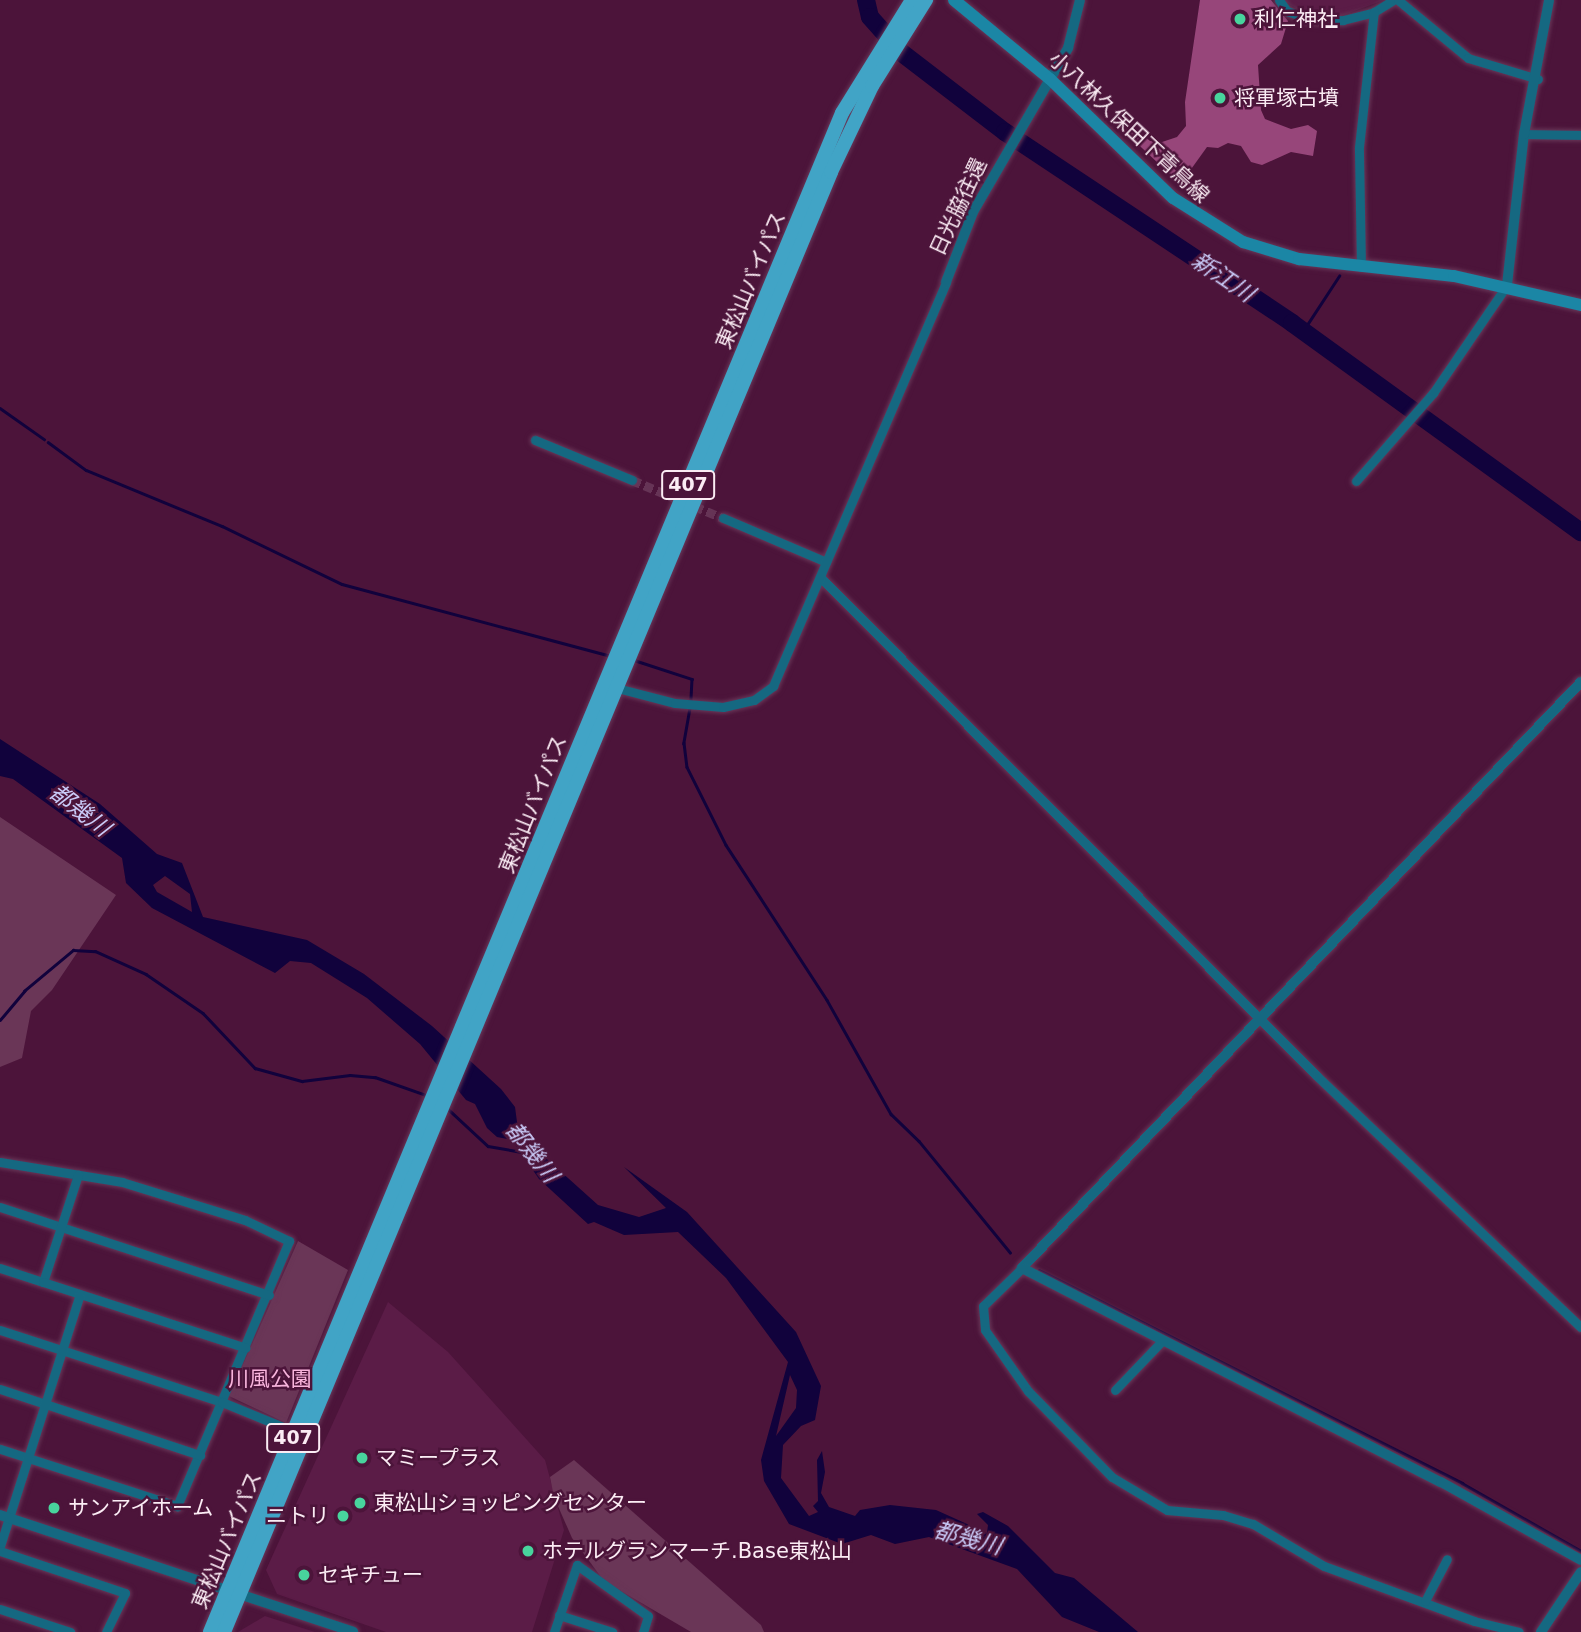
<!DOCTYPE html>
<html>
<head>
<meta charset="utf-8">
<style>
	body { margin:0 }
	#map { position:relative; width:1581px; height:1632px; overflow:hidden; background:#4c143a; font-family:"DejaVu Sans","Noto Sans JP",sans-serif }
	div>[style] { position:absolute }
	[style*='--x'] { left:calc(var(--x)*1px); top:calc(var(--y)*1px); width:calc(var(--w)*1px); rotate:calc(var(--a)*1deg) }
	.built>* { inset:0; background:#5b1c47 }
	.green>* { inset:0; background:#6a3657 }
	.forest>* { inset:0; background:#97467a }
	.water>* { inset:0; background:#11023c }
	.stream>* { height:2.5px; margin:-1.25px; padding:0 1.25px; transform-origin:1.25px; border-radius:1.25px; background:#11023c }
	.river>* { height:18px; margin:-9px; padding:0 9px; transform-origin:9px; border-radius:9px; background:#11023c }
	.minor-tunnel>* { height:9px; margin-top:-4.5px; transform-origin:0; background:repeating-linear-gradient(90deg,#663456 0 9px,transparent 0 13.5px) }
	.roads { filter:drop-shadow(0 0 2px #683758) drop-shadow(0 0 2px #683758) }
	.minor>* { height:9px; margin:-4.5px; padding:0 4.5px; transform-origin:4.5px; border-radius:4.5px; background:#156881 }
	.tertiary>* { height:10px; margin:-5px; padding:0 5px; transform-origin:5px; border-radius:5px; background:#156881 }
	.secondary>* { height:12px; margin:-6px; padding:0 6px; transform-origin:6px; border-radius:6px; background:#1b86a5 }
	.trunk>* { height:14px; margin:-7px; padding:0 7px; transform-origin:7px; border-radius:7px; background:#41a4c6 }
	.dots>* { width:19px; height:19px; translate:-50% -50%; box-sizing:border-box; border:4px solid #4c143a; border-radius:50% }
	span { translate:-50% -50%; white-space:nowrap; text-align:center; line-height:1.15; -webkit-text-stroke:5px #4c143a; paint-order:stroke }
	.shield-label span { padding:2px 5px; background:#4c143a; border:2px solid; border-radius:5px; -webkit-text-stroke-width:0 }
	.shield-label { font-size:19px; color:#fbecf4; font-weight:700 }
	.poi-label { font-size:21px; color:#fbecf4 }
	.left { translate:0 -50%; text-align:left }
	.right { translate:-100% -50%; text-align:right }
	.street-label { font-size:21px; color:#fbecf4 }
	.park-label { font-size:21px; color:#f8b4dc }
	.water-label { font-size:23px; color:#c9cbf8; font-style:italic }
</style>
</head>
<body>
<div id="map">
	<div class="built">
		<i style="clip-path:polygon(1282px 0,1384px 0,1341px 16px,1303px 12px)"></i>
		<i style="clip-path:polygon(388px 1302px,448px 1352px,545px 1460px,564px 1530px,532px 1632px,386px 1632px,277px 1594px,266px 1570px)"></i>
		<i style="clip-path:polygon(265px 1616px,315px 1632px,238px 1632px)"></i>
	</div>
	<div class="green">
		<i style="clip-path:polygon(0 817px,116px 895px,52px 990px,31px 1011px,22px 1058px,0 1067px)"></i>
		<i style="clip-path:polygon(298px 1241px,348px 1270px,286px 1423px,229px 1396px)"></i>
		<i style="clip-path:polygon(574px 1460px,761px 1625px,764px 1632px,691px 1632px,604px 1581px,572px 1538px,554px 1497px,550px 1477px)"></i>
	</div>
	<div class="forest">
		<i style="clip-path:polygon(1200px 0,1271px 0,1288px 21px,1281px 44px,1258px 65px,1261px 110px,1265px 119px,1291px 129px,1308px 125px,1317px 131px,1313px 156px,1291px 152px,1262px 165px,1251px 162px,1241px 146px,1228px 143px,1218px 148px,1207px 147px,1184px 179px,1176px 180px,1125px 132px,1128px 122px,1150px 141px,1162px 142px,1177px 137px,1186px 126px,1185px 102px)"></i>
	</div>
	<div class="water">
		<i style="clip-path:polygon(evenodd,0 739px,100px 804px,157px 854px,182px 863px,203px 917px,307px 940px,364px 974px,432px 1026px,501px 1089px,515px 1107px,517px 1122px,529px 1143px,598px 1205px,639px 1217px,666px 1208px,624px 1167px,687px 1212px,796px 1332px,821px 1386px,815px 1420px,801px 1426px,783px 1445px,781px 1478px,809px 1516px,818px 1512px,813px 1506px,818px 1501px,817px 1460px,822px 1451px,825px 1472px,821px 1493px,829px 1507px,855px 1516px,860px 1510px,890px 1505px,936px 1510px,987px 1533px,988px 1525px,977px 1514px,983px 1512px,1008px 1526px,1055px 1573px,1074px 1578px,1138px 1632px,1099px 1632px,1062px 1617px,1017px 1569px,929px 1537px,895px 1544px,871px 1535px,842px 1544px,789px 1524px,764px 1481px,761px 1460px,788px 1362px,726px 1278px,678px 1232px,624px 1235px,594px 1222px,588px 1224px,539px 1179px,512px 1140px,497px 1137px,487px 1128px,475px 1104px,466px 1100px,420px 1044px,367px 998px,311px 963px,290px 961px,275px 973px,152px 908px,126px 883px,122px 858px,13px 779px,0 776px,0 739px,165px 876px,190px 894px,192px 912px,157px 892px,153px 885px,165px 876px,0 739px,790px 1375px,797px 1390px,796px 1408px,776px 1436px,790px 1375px)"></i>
	</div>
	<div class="stream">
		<i style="--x:1303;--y:331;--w:66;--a:-56.8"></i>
		<i style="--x:0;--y:408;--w:54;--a:35.2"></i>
		<i style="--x:48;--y:442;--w:47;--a:36.4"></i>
		<i style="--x:86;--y:470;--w:147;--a:22.4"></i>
		<i style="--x:222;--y:526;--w:133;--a:25.8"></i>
		<i style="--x:342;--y:584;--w:278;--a:15"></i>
		<i style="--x:634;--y:660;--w:61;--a:18.1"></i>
		<i style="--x:692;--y:679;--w:22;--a:93"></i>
		<i style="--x:690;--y:708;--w:36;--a:100"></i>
		<i style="--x:684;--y:743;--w:24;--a:83"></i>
		<i style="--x:687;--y:767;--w:87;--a:63.4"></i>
		<i style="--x:726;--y:845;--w:185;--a:56.9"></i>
		<i style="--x:827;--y:1000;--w:131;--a:60.7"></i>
		<i style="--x:891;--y:1114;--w:39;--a:44"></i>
		<i style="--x:919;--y:1141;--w:144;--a:50.7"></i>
		<i style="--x:0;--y:1020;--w:38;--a:-50"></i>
		<i style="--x:24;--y:991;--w:64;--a:-39.9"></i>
		<i style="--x:73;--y:950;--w:22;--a:3"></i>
		<i style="--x:95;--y:951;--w:56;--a:24.3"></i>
		<i style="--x:146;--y:974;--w:69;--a:34.4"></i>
		<i style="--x:203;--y:1013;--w:76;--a:46.6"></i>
		<i style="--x:255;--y:1068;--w:49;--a:15.5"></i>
		<i style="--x:302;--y:1081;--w:48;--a:-7.1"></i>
		<i style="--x:350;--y:1075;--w:25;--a:5"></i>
		<i style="--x:375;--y:1077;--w:54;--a:19.4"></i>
		<i style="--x:447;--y:1108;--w:56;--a:42.8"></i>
		<i style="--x:488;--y:1146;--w:35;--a:10"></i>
		<i style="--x:1039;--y:1270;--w:474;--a:26.7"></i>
		<i style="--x:1462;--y:1483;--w:137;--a:29.7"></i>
	</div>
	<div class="river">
		<i style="--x:866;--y:0;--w:17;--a:77"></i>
		<i style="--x:870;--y:17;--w:48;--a:48.4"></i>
		<i style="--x:902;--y:53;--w:130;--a:37.5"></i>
		<i style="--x:1005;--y:132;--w:345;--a:33.6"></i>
		<i style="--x:1292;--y:323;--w:357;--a:35.9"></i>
	</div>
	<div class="minor-tunnel">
		<i style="--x:632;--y:480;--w:99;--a:22.7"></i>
	</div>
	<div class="roads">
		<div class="minor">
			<i style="--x:1279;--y:0;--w:14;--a:54"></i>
			<i style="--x:1287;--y:11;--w:23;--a:20"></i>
			<i style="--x:1309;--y:19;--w:34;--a:2"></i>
			<i style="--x:1343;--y:20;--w:32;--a:-14"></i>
			<i style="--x:1374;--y:12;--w:22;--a:-32"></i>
			<i style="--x:1398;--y:0;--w:91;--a:39.6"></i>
			<i style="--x:1468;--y:58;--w:73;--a:16.7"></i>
			<i style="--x:1524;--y:134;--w:57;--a:1"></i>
			<i style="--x:1361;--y:267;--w:120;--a:-91"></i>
			<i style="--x:1359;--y:147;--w:136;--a:-83.7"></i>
			<i style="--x:535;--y:440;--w:105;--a:22.4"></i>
			<i style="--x:1356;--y:481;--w:117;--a:-48.8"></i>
			<i style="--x:1433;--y:393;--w:131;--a:-55.6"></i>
			<i style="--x:723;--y:518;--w:112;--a:23.1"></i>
			<i style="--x:820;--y:577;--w:704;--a:45.12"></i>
			<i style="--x:1317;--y:1076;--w:364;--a:43.6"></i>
			<i style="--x:617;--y:688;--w:60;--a:14.5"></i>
			<i style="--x:675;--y:703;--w:48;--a:4.8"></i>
			<i style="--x:723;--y:707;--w:32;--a:-13"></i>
			<i style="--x:754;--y:700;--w:24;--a:-36"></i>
			<i style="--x:773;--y:686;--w:439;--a:-66.8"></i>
			<i style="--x:0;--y:1162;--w:124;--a:9.3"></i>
			<i style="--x:122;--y:1182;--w:129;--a:17.2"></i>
			<i style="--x:245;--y:1220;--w:49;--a:25.5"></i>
			<i style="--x:289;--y:1241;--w:288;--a:112.9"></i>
			<i style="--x:177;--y:1506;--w:186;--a:-162.1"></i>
			<i style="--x:0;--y:1207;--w:283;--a:18.1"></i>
			<i style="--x:0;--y:1268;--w:45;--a:18"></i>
			<i style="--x:43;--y:1282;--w:113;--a:-71.9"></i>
			<i style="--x:1022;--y:1268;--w:54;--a:135.7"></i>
			<i style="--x:983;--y:1306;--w:24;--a:85"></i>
			<i style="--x:985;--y:1330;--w:75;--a:54.8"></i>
			<i style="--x:1028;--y:1391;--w:120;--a:45.7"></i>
			<i style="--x:1112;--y:1477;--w:64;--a:31"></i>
			<i style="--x:1167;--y:1510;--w:56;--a:5.1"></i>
			<i style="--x:1223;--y:1515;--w:31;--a:17"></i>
			<i style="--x:1253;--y:1524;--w:82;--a:30.6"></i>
			<i style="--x:1324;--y:1566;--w:160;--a:20.1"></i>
			<i style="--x:1474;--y:1621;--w:46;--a:13.7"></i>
			<i style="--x:43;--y:1282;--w:213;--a:18"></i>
			<i style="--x:0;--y:1330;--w:233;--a:18"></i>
			<i style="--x:222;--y:1402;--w:79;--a:22.3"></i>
			<i style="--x:0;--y:1389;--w:211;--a:18.3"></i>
			<i style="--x:1115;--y:1390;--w:69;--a:-46.2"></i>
			<i style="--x:0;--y:1546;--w:264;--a:-72.4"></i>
			<i style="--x:0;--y:1551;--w:132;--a:18.6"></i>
			<i style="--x:125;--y:1593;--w:43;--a:116"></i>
			<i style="--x:1425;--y:1601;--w:47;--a:-62.4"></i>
			<i style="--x:0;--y:1609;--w:74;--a:18.2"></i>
			<i style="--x:559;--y:1615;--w:56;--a:17.8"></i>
			<i style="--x:554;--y:1632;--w:71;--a:-71.1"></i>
			<i style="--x:577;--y:1565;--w:87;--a:35.7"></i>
			<i style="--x:648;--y:1616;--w:17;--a:107"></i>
		</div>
		<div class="tertiary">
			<i style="--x:946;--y:282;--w:75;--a:-68.9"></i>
			<i style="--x:973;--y:212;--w:190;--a:-59.9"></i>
			<i style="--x:1068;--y:48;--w:49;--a:-76"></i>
			<i style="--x:1507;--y:285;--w:152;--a:-83.6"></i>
			<i style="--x:1524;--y:134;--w:136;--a:-79.4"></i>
			<i style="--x:1581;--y:682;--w:810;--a:133.65"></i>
			<i style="--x:1022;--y:1268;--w:470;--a:27.1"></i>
			<i style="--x:1441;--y:1482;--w:160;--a:29.1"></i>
			<i style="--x:0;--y:1515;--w:372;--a:18.3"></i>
			<i style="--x:1541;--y:1632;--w:72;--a:-56.3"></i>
		</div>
		<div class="secondary">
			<i style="--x:954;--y:0;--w:124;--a:39.5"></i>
			<i style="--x:1050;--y:79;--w:171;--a:44.1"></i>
			<i style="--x:1173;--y:198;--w:83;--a:32.2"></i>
			<i style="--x:1243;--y:242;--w:59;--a:16.9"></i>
			<i style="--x:1299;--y:259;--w:156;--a:6.3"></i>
			<i style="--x:1454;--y:276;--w:130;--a:12.9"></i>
		</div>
		<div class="trunk">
			<i style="--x:210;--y:1632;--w:1645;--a:-67.41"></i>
			<i style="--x:842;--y:113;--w:133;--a:-58.2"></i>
			<i style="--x:224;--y:1632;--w:1581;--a:-67.42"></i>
			<i style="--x:831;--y:172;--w:95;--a:-64.5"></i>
			<i style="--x:872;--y:86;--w:102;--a:-57.9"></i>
		</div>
	</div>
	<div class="dots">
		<i style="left:1240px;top:19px;background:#48d49d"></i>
		<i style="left:1220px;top:98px;background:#48d49d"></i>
		<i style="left:362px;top:1458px;background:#48d49d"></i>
		<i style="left:360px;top:1503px;background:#48d49d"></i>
		<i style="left:54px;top:1508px;background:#48d49d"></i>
		<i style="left:343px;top:1516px;background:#48d49d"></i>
		<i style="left:528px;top:1551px;background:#48d49d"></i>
		<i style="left:304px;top:1575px;background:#48d49d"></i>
	</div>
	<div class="shield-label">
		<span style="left:688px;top:485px">407</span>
		<span style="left:293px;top:1438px">407</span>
	</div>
	<div class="poi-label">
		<span class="left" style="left:1254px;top:19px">利仁神社</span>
		<span class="left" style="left:1234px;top:98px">将軍塚古墳</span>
		<span class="left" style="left:376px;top:1458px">マミープラス</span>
		<span class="left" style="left:374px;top:1503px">東松山ショッピングセンター</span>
		<span class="left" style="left:68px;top:1508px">サンアイホーム</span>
		<span class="right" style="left:329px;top:1516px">ニトリ</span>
		<span class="left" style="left:542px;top:1551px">ホテルグランマーチ.Base東松山</span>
		<span class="left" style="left:318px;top:1575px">セキチュー</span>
	</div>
	<div class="street-label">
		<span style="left:1129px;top:127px;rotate:43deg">小八林久保田下青鳥線</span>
		<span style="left:958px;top:207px;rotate:-65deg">日光脇往還</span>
		<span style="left:751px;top:280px;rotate:-67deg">東松山バイパス</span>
		<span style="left:533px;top:804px;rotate:-68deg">東松山バイパス</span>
		<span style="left:227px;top:1540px;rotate:-67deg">東松山バイパス</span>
	</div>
	<div class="park-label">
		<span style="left:270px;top:1379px">川風公園</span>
	</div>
	<div class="water-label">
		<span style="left:1223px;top:277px;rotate:34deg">新江川</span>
		<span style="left:80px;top:810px;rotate:38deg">都幾川</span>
		<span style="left:532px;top:1152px;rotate:52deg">都幾川</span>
		<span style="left:968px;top:1538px;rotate:15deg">都幾川</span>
	</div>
</div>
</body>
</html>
